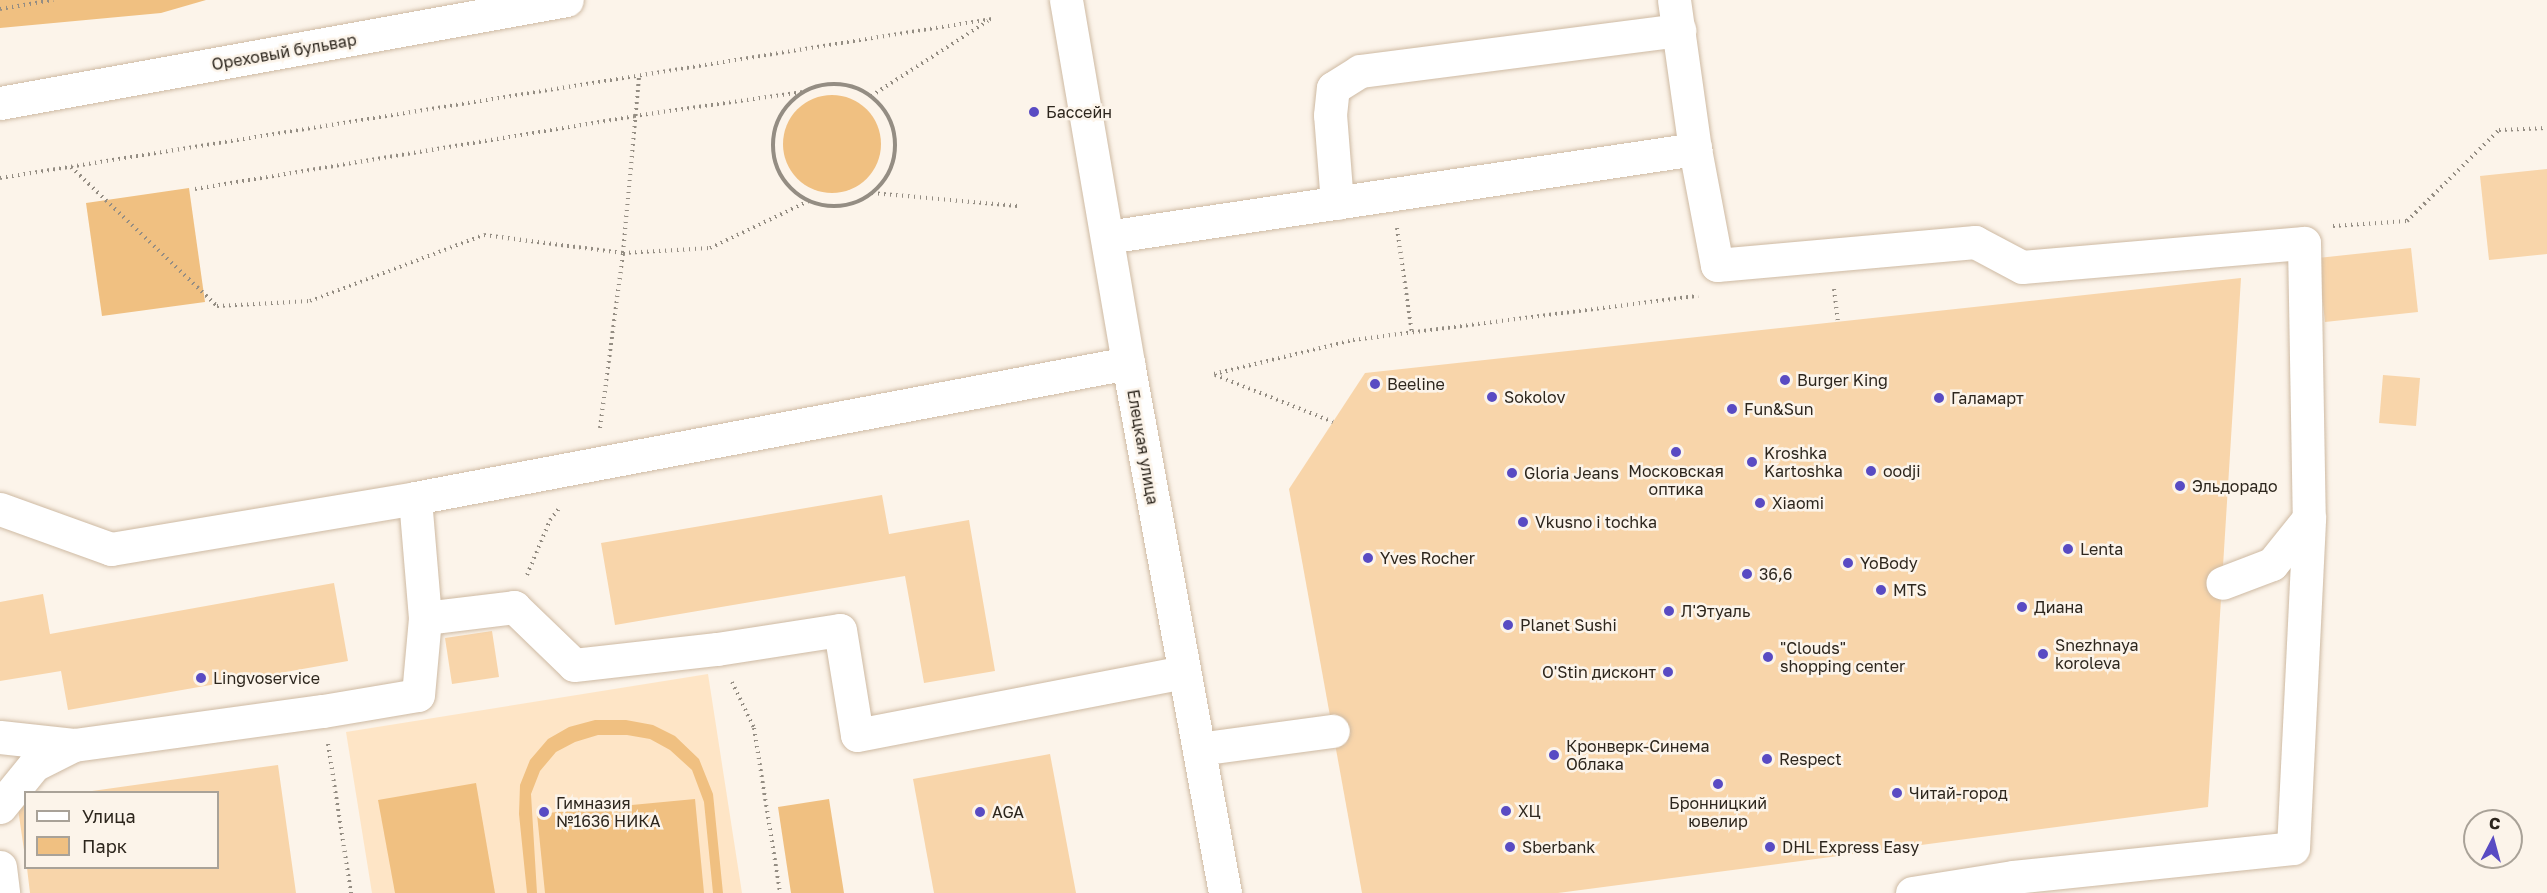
<!DOCTYPE html>
<html>
<head>
<meta charset="utf-8">
<style>
	body { margin:0 }
	#map { position:relative; width:2547px; height:893px; overflow:hidden; background:#fcf4ea; font-family:"Golos Text",sans-serif }
	div>[style] { position:absolute }
	[style*='--x'] { left:calc(var(--x)*1px); top:calc(var(--y)*1px); width:calc(var(--w)*1px); rotate:calc(var(--a)*1deg) }
	.built>* { inset:0; background:#fee5c6 }
	.green>* { inset:0; background:#f0c081 }
	.round { border-radius:50% }
	.building>* { inset:0; background:#f8d5aa }
	.path>* { height:4px; margin-top:-2px; transform-origin:0; background:repeating-linear-gradient(90deg,#948d83 0 1.5px,transparent 0 6px) }
	.path>.ring { margin:-2px; padding:0; box-sizing:content-box; background:none; border:4px solid #948d83; border-radius:50% }
	.roads { filter:drop-shadow(0 0 2px #cebaa3) drop-shadow(0 0 2px #cebaa3) }
	.minor>* { height:33px; margin:-16.5px; padding:0 16.5px; transform-origin:16.5px; border-radius:16.5px; background:#fff }
	.major>* { height:33px; margin:-16.5px; padding:0 16.5px; transform-origin:16.5px; border-radius:16.5px; background:#fff }
	.dots>* { width:16px; height:16px; translate:-50% -50%; box-sizing:border-box; border:3px solid #fcf4ea; border-radius:50% }
	span { translate:-50% -50%; white-space:nowrap; text-align:center; line-height:1.15; -webkit-text-stroke:5px #fcf4ea; paint-order:stroke }
	.street-label { font-size:16px; color:#2d261d }
	.poi-label { font-size:16px; color:#2d261d }
	.left { translate:0 -50%; text-align:left }
	.right { translate:-100% -50%; text-align:right }
	.legend { position:absolute; left:24px; top:791px; width:195px; height:78px; box-sizing:border-box; background:#fcf4ea; border:2px solid #a9a298; margin:0; padding:8px 10px; list-style:none; font-size:18px; color:#2d261d }
	.legend li { display:flex; align-items:center; gap:12px; height:30px }
	.legend b { width:30px; border:2px solid #a9a298 }
	.north { position:absolute; left:2463px; top:809px; width:60px; height:60px; box-sizing:border-box; background:#fcf4ea; border:2px solid #a9a298; border-radius:50%; rotate:6deg; font-size:16px; font-weight:700; line-height:24px; text-align:center; color:#2d261d }
	.north::after { content:''; display:block; margin:auto; width:21px; height:27px; background:#594bc3; clip-path:polygon(50% 0,100% 100%,50% 72%,0 100%) }
</style>
</head>
<body>
<div id="map">
	<div class="built">
		<i style="clip-path:polygon(708px 674px,742px 893px,372px 893px,346px 732px)"></i>
	</div>
	<div class="green">
		<i style="clip-path:polygon(0 0,206px 0,161px 13px,0 28px)"></i>
		<i class="round" style="left:783px;top:95px;width:98px;height:98px"></i>
		<i style="clip-path:polygon(189px 188px,205px 302px,102px 316px,86px 203px)"></i>
		<i style="clip-path:polygon(595px 720px,626px 720px,653px 725px,675px 736px,699px 759px,713px 794px,723px 893px,713px 893px,704px 802px,692px 770px,670px 750px,650px 739px,627px 735px,598px 735px,575px 742px,556px 752px,540px 771px,531px 794px,537px 893px,527px 893px,519px 814px,520px 785px,530px 760px,548px 739px,569px 727px)"></i>
		<i style="clip-path:polygon(476px 783px,495px 893px,395px 893px,378px 800px)"></i>
		<i style="clip-path:polygon(695px 799px,704px 893px,545px 893px,537px 814px)"></i>
		<i style="clip-path:polygon(829px 799px,844px 893px,791px 893px,778px 807px)"></i>
	</div>
	<div class="building">
		<i style="clip-path:polygon(2547px 169px,2547px 254px,2489px 260px,2480px 176px)"></i>
		<i style="clip-path:polygon(2411px 248px,2418px 312px,2325px 322px,2318px 258px)"></i>
		<i style="clip-path:polygon(2241px 278px,2208px 807px,1558px 893px,1362px 893px,1289px 489px,1365px 373px)"></i>
		<i style="clip-path:polygon(2383px 375px,2420px 378px,2416px 426px,2379px 423px)"></i>
		<i style="clip-path:polygon(882px 495px,889px 534px,969px 520px,995px 671px,924px 683px,905px 576px,615px 625px,601px 543px)"></i>
		<i style="clip-path:polygon(334px 583px,348px 661px,68px 710px,61px 671px,0 681px,0 602px,43px 594px,50px 634px)"></i>
		<i style="clip-path:polygon(492px 631px,499px 677px,452px 684px,445px 638px)"></i>
		<i style="clip-path:polygon(1050px 754px,1076px 893px,934px 893px,913px 779px)"></i>
		<i style="clip-path:polygon(278px 765px,296px 893px,30px 893px,27px 868px,218px 868px,218px 792px,92px 791px)"></i>
		<i style="clip-path:polygon(26px 800px,26px 850px,24px 850px,17px 802px)"></i>
	</div>
	<div class="path">
		<i style="--x:0;--y:9;--w:54;--a:-9.6"></i>
		<i class="ring" style="left:773px;top:84px;width:118px;height:118px"></i>
		<i style="--x:871;--y:96;--w:139;--a:-32.7"></i>
		<i style="--x:71;--y:167;--w:202;--a:43.6"></i>
		<i style="--x:217;--y:306;--w:93;--a:-3.1"></i>
		<i style="--x:310;--y:301;--w:186;--a:-20.8"></i>
		<i style="--x:484;--y:235;--w:140;--a:7.4"></i>
		<i style="--x:623;--y:253;--w:87;--a:-3.3"></i>
		<i style="--x:710;--y:248;--w:110;--a:-25.4"></i>
		<i style="--x:0;--y:178;--w:1005;--a:-9.11"></i>
		<i style="--x:195;--y:189;--w:445;--a:-9.4"></i>
		<i style="--x:634;--y:116;--w:171;--a:-8.1"></i>
		<i style="--x:872;--y:193;--w:146;--a:5.1"></i>
		<i style="--x:2333;--y:226;--w:74;--a:-3.9"></i>
		<i style="--x:2407;--y:221;--w:129;--a:-44.7"></i>
		<i style="--x:2499;--y:130;--w:48;--a:-2.4"></i>
		<i style="--x:1397;--y:228;--w:106;--a:81.9"></i>
		<i style="--x:1834;--y:289;--w:33;--a:83"></i>
		<i style="--x:1214;--y:374;--w:143;--a:-13.7"></i>
		<i style="--x:1353;--y:340;--w:348;--a:-7.3"></i>
		<i style="--x:1215;--y:375;--w:127;--a:21.7"></i>
		<i style="--x:600;--y:428;--w:177;--a:-82.5"></i>
		<i style="--x:623;--y:253;--w:177;--a:-84.8"></i>
		<i style="--x:527;--y:575;--w:60;--a:-67.3"></i>
		<i style="--x:550;--y:520;--w:16;--a:-52"></i>
		<i style="--x:732;--y:682;--w:51;--a:64.4"></i>
		<i style="--x:754;--y:728;--w:167;--a:81"></i>
		<i style="--x:328;--y:744;--w:151;--a:81.2"></i>
	</div>
	<div class="roads">
		<div class="minor">
			<i style="--x:1066;--y:0;--w:368;--a:80.3"></i>
			<i style="--x:1128;--y:363;--w:539;--a:79.63"></i>
			<i style="--x:1674;--y:0;--w:150;--a:82"></i>
			<i style="--x:1695;--y:149;--w:118;--a:79.3"></i>
			<i style="--x:1717;--y:265;--w:259;--a:-5.1"></i>
			<i style="--x:1975;--y:242;--w:53;--a:28"></i>
			<i style="--x:2022;--y:267;--w:283;--a:-4.9"></i>
			<i style="--x:2304;--y:243;--w:275;--a:89"></i>
			<i style="--x:2309;--y:518;--w:59;--a:128.8"></i>
			<i style="--x:2272;--y:564;--w:53;--a:159.2"></i>
			<i style="--x:1337;--y:203;--w:88;--a:-94.5"></i>
			<i style="--x:1330;--y:115;--w:27;--a:-84"></i>
			<i style="--x:1333;--y:88;--w:32;--a:-32"></i>
			<i style="--x:1360;--y:71;--w:322;--a:-7.3"></i>
			<i style="--x:1107;--y:237;--w:595;--a:-8.51"></i>
			<i style="--x:0;--y:509;--w:118;--a:19.8"></i>
			<i style="--x:111;--y:549;--w:308;--a:-9.5"></i>
			<i style="--x:415;--y:498;--w:726;--a:-10.72"></i>
			<i style="--x:425;--y:618;--w:90;--a:-7"></i>
			<i style="--x:514;--y:607;--w:83;--a:44"></i>
			<i style="--x:574;--y:665;--w:144;--a:-6.4"></i>
			<i style="--x:717;--y:649;--w:124;--a:-8.8"></i>
			<i style="--x:840;--y:630;--w:106;--a:80.8"></i>
			<i style="--x:857;--y:735;--w:333;--a:-10.9"></i>
			<i style="--x:0;--y:737;--w:74;--a:6.2"></i>
			<i style="--x:74;--y:745;--w:251;--a:-7.8"></i>
			<i style="--x:323;--y:711;--w:96;--a:-9.6"></i>
			<i style="--x:418;--y:695;--w:77;--a:-84.8"></i>
			<i style="--x:425;--y:618;--w:120;--a:-94.8"></i>
			<i style="--x:1199;--y:749;--w:135;--a:-7.7"></i>
			<i style="--x:0;--y:807;--w:54;--a:-51"></i>
			<i style="--x:34;--y:765;--w:45;--a:-26.6"></i>
			<i style="--x:0;--y:867;--w:26;--a:83"></i>
			<i style="--x:1912;--y:893;--w:102;--a:-9"></i>
			<i style="--x:2013;--y:877;--w:281;--a:-5.9"></i>
			<i style="--x:2293;--y:848;--w:330;--a:-87.2"></i>
		</div>
		<div class="major">
			<i style="--x:0;--y:103;--w:576;--a:-10.3"></i>
		</div>
	</div>
	<div class="dots">
		<i style="left:1034px;top:112px;background:#594bc3"></i>
		<i style="left:1785px;top:380px;background:#594bc3"></i>
		<i style="left:1375px;top:384px;background:#594bc3"></i>
		<i style="left:1492px;top:397px;background:#594bc3"></i>
		<i style="left:1939px;top:398px;background:#594bc3"></i>
		<i style="left:1732px;top:409px;background:#594bc3"></i>
		<i style="left:1676px;top:452px;background:#594bc3"></i>
		<i style="left:1752px;top:462px;background:#594bc3"></i>
		<i style="left:1871px;top:471px;background:#594bc3"></i>
		<i style="left:1512px;top:473px;background:#594bc3"></i>
		<i style="left:2180px;top:486px;background:#594bc3"></i>
		<i style="left:1760px;top:503px;background:#594bc3"></i>
		<i style="left:1523px;top:522px;background:#594bc3"></i>
		<i style="left:2068px;top:549px;background:#594bc3"></i>
		<i style="left:1368px;top:558px;background:#594bc3"></i>
		<i style="left:1848px;top:563px;background:#594bc3"></i>
		<i style="left:1747px;top:574px;background:#594bc3"></i>
		<i style="left:1881px;top:590px;background:#594bc3"></i>
		<i style="left:2022px;top:607px;background:#594bc3"></i>
		<i style="left:1669px;top:611px;background:#594bc3"></i>
		<i style="left:1508px;top:625px;background:#594bc3"></i>
		<i style="left:2043px;top:654px;background:#594bc3"></i>
		<i style="left:1768px;top:657px;background:#594bc3"></i>
		<i style="left:1668px;top:672px;background:#594bc3"></i>
		<i style="left:201px;top:678px;background:#594bc3"></i>
		<i style="left:1554px;top:755px;background:#594bc3"></i>
		<i style="left:1767px;top:759px;background:#594bc3"></i>
		<i style="left:1718px;top:784px;background:#594bc3"></i>
		<i style="left:1897px;top:793px;background:#594bc3"></i>
		<i style="left:1506px;top:811px;background:#594bc3"></i>
		<i style="left:544px;top:812px;background:#594bc3"></i>
		<i style="left:980px;top:812px;background:#594bc3"></i>
		<i style="left:1510px;top:847px;background:#594bc3"></i>
		<i style="left:1770px;top:847px;background:#594bc3"></i>
	</div>
	<div class="street-label">
		<span style="left:284px;top:52px;rotate:-10deg">Ореховый бульвар</span>
		<span style="left:1143px;top:447px;rotate:80deg">Елецкая улица</span>
	</div>
	<div class="poi-label">
		<span class="left" style="left:1046px;top:112px">Бассейн</span>
		<span class="left" style="left:1797px;top:380px">Burger King</span>
		<span class="left" style="left:1387px;top:384px">Beeline</span>
		<span class="left" style="left:1504px;top:397px">Sokolov</span>
		<span class="left" style="left:1951px;top:398px">Галамарт</span>
		<span class="left" style="left:1744px;top:409px">Fun&amp;Sun</span>
		<span class="left" style="left:1764px;top:462px">Kroshka<br>Kartoshka</span>
		<span style="left:1676px;top:480px">Московская<br>оптика</span>
		<span class="left" style="left:1883px;top:471px">oodji</span>
		<span class="left" style="left:1524px;top:473px">Gloria Jeans</span>
		<span class="left" style="left:2192px;top:486px">Эльдорадо</span>
		<span class="left" style="left:1772px;top:503px">Xiaomi</span>
		<span class="left" style="left:1535px;top:522px">Vkusno i tochka</span>
		<span class="left" style="left:2080px;top:549px">Lenta</span>
		<span class="left" style="left:1380px;top:558px">Yves Rocher</span>
		<span class="left" style="left:1860px;top:563px">YoBody</span>
		<span class="left" style="left:1759px;top:574px">36,6</span>
		<span class="left" style="left:1893px;top:590px">MTS</span>
		<span class="left" style="left:2034px;top:607px">Диана</span>
		<span class="left" style="left:1681px;top:611px">Л'Этуаль</span>
		<span class="left" style="left:1520px;top:625px">Planet Sushi</span>
		<span class="left" style="left:2055px;top:654px">Snezhnaya<br>koroleva</span>
		<span class="left" style="left:1780px;top:657px">"Clouds"<br>shopping center</span>
		<span class="right" style="left:1656px;top:672px">O'Stin дисконт</span>
		<span class="left" style="left:213px;top:678px">Lingvoservice</span>
		<span class="left" style="left:1566px;top:755px">Кронверк-Синема<br>Облака</span>
		<span class="left" style="left:1779px;top:759px">Respect</span>
		<span class="left" style="left:1909px;top:793px">Читай-город</span>
		<span class="left" style="left:556px;top:812px">Гимназия<br>№1636 НИКА</span>
		<span style="left:1718px;top:812px">Бронницкий<br>ювелир</span>
		<span class="left" style="left:1518px;top:811px">ХЦ</span>
		<span class="left" style="left:992px;top:812px">AGA</span>
		<span class="left" style="left:1522px;top:847px">Sberbank</span>
		<span class="left" style="left:1782px;top:847px">DHL Express Easy</span>
	</div>
	<ul class="legend">
	<li><b style="height:8px;background:#fff"></b>Улица</li>
	<li><b style="height:16px;background:#f0c081"></b>Парк</li>
	</ul>
	<div class="north">С</div>
</div>
</body>
</html>
